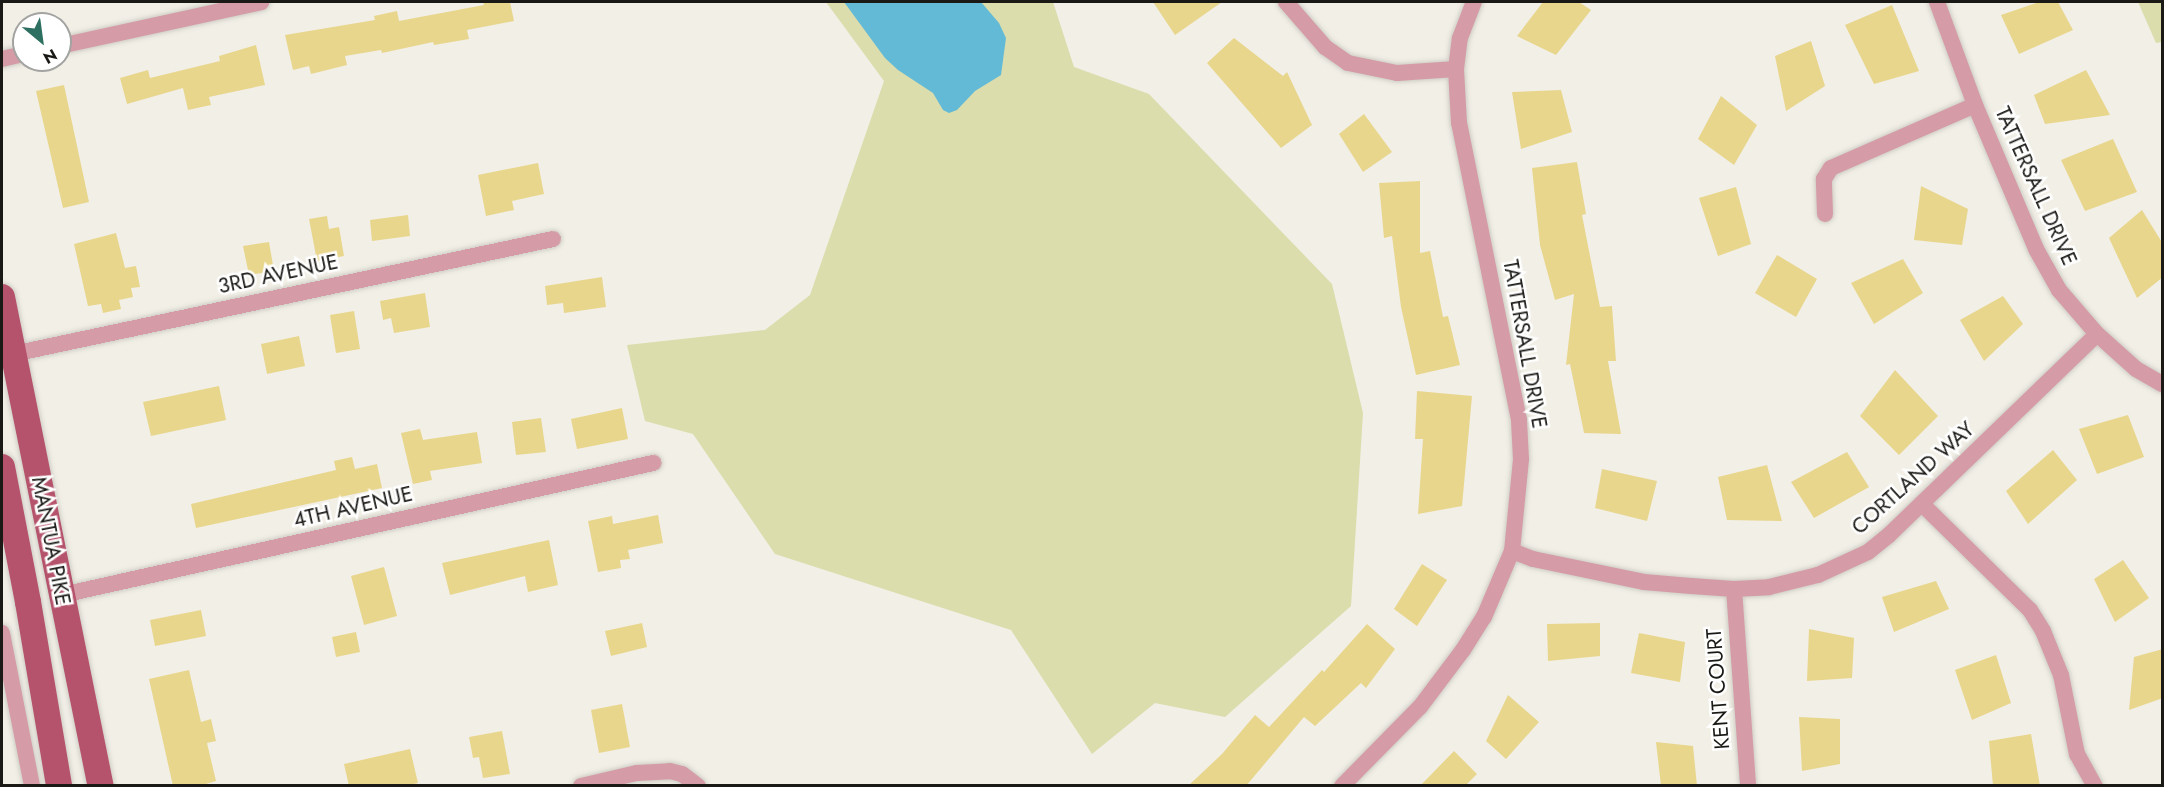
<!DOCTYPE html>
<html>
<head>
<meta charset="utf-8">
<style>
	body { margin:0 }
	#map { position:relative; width:2164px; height:787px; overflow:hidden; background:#f1efe6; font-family:Jost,sans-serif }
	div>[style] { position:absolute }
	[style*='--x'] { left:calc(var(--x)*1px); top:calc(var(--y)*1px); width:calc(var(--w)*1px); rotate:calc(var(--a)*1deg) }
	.green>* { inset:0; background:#dbddac }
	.water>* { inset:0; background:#62bad7 }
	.building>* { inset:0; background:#e9d68d }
	.roads { filter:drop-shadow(0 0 2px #cfcdc5) drop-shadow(0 0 2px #cfcdc5) }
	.street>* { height:16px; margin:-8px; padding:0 8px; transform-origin:8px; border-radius:8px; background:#d59ca7 }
	.primary>* { height:26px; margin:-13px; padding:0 13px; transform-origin:13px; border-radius:13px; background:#b6536c }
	span { translate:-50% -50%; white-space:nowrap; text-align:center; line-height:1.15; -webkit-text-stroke:5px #fff; paint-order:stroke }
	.street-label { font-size:21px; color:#1a1916 }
	.frame { position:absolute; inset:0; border:3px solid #1a1916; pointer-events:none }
	.north { position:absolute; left:12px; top:12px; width:60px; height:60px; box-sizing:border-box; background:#fff; border:2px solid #a3a3a2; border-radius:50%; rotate:151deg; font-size:16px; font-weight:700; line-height:24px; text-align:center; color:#1a1916 }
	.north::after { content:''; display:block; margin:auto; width:21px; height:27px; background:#2d6f60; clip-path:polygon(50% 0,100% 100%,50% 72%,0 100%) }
</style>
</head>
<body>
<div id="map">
	<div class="green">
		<i style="clip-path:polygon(826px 2px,1053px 2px,1074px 67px,1149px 94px,1332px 284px,1363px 413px,1351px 606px,1225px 717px,1155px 703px,1092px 754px,1011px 630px,775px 554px,693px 434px,645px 421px,627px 345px,765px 330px,810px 295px,884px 81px)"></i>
		<i style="clip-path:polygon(2138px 2px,2162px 2px,2162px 42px,2156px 43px)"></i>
	</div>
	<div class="water">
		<i style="clip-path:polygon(844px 2px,981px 2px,999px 23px,1006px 38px,1001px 75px,975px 91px,957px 110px,949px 113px,943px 110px,933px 93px,898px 70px,885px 58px)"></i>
	</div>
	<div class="building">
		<i style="clip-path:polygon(483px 2px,510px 2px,514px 21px,467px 30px,469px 39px,434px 45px,433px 42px,382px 53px,381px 50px,345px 56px,347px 65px,311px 74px,309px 66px,293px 70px,285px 35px,375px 20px,374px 16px,397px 11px,399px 21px,484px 5px)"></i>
		<i style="clip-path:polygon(1153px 2px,1222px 2px,1175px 35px)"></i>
		<i style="clip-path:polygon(1543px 2px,1579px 2px,1591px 10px,1556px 55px,1517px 36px)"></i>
		<i style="clip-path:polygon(2039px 2px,2058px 2px,2073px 30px,2019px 54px,2001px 15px)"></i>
		<i style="clip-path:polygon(1892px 5px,1919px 71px,1874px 84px,1845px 25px)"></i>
		<i style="clip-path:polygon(1234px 38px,1283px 76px,1287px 72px,1312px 125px,1281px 148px,1207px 63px)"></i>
		<i style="clip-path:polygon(1811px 41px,1825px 86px,1786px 111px,1775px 56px)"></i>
		<i style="clip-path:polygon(256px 45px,265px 85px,209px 97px,211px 105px,188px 110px,183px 88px,127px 104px,120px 78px,148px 70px,150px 78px,220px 61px,219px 56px)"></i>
		<i style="clip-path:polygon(2086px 70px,2110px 115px,2045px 124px,2034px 95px)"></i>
		<i style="clip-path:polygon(64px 85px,89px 202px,63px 208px,36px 91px)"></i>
		<i style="clip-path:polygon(1561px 90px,1572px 132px,1521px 149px,1512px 92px)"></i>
		<i style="clip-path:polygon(1721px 96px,1757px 125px,1734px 165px,1698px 139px)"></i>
		<i style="clip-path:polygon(1364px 114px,1392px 152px,1363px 172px,1339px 134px)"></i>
		<i style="clip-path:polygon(2113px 139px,2137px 192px,2085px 211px,2061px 160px)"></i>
		<i style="clip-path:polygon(1577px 162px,1586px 214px,1582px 215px,1600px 307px,1612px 306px,1616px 361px,1608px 361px,1621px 434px,1584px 433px,1570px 364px,1566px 365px,1574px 294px,1555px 300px,1540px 245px,1532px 168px)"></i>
		<i style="clip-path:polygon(538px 163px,544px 194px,512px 201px,514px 210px,486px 216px,478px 175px)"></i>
		<i style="clip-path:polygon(1420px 181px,1420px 253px,1430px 251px,1443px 317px,1448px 316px,1460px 365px,1416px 375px,1401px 307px,1392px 236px,1384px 238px,1379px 183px)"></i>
		<i style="clip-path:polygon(1921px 186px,1968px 209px,1962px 245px,1914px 240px)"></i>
		<i style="clip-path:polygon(1736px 187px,1751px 244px,1718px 256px,1699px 198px)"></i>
		<i style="clip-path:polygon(2142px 210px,2163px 244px,2163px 277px,2137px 298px,2109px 238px)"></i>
		<i style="clip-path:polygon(408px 215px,410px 236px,372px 241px,370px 220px)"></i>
		<i style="clip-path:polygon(327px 216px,329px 229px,339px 227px,344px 256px,317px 261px,309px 219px)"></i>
		<i style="clip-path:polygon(116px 233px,125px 268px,136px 266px,140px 287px,131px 288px,133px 297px,119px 300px,121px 309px,103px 313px,101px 304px,88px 306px,74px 244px)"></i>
		<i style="clip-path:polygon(269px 242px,274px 271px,249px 275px,243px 246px)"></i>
		<i style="clip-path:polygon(1777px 255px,1817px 279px,1796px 317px,1755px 293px)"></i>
		<i style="clip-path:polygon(1903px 259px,1923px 293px,1874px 324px,1851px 283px)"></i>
		<i style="clip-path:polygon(602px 277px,606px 307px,564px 313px,563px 303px,547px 305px,545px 286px)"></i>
		<i style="clip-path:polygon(425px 293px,430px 327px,394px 333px,391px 318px,383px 320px,380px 301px)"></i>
		<i style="clip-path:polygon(2003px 296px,2023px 324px,1984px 361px,1960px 320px)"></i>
		<i style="clip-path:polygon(354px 311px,360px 349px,336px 353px,330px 315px)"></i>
		<i style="clip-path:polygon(299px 336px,305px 366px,267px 374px,261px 344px)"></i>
		<i style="clip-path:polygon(1895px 370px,1938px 416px,1899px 455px,1860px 416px)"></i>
		<i style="clip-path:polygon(219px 386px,226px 420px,151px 436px,143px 402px)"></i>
		<i style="clip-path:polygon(1417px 391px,1472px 396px,1462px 506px,1418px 514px,1423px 439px,1415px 439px)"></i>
		<i style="clip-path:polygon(622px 408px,628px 439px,577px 449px,571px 419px)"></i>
		<i style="clip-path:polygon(2128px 415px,2144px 457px,2097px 474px,2079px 429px)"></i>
		<i style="clip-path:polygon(541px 418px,546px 452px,516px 455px,512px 422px)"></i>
		<i style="clip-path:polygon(420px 429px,423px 440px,477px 432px,482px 463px,430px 471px,432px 480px,413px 484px,401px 433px)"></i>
		<i style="clip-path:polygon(2053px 450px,2077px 480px,2028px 524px,2006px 491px)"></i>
		<i style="clip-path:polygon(1847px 452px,1869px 487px,1814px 518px,1791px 482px)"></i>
		<i style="clip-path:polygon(352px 457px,355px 469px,377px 464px,382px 488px,196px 528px,191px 504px,336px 470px,334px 461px)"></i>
		<i style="clip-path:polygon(1767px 465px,1782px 521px,1727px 520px,1718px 477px)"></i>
		<i style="clip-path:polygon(1602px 469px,1657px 481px,1647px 521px,1595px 508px)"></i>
		<i style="clip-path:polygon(658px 515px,663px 543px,628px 550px,630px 559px,620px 560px,621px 568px,598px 572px,588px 521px,612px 516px,613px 524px)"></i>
		<i style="clip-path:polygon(549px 540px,558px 585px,528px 592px,525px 576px,450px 595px,442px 563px)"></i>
		<i style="clip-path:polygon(2123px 560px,2149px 598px,2115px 622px,2094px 579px)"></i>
		<i style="clip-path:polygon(1422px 564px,1447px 580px,1417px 626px,1394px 609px)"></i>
		<i style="clip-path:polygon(384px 567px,397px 616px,364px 625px,351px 576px)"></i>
		<i style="clip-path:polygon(1936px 581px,1949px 609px,1894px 632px,1882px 597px)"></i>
		<i style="clip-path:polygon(201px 610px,206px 636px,155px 646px,150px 620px)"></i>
		<i style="clip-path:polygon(642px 623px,647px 647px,611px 656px,605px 631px)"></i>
		<i style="clip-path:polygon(1600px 623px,1600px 656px,1548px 661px,1547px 624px)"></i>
		<i style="clip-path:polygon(1367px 624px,1395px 649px,1366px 688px,1361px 683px,1315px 726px,1304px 717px,1246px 786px,1188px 786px,1222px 754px,1255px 715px,1269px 727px,1322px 670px,1324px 672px)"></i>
		<i style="clip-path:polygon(1809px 629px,1854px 638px,1852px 678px,1807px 681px)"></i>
		<i style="clip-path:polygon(356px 632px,360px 652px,336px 657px,332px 637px)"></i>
		<i style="clip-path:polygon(1639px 633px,1685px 642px,1680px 682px,1631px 673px)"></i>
		<i style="clip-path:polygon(2163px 649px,2163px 698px,2129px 710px,2134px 657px)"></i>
		<i style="clip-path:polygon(1996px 655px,2011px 703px,1972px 720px,1955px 670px)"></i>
		<i style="clip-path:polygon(189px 670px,201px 722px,211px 719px,216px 741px,207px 743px,216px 781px,199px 786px,173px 786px,149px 679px)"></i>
		<i style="clip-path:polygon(1508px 695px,1539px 722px,1506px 759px,1486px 741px)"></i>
		<i style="clip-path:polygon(622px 704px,630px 747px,599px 753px,591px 710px)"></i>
		<i style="clip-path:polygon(1799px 717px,1840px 719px,1840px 764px,1802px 771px)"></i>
		<i style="clip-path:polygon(502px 731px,510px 774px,483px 778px,479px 757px,473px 758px,469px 737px)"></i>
		<i style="clip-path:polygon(2031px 734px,2040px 786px,1993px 786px,1989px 741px)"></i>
		<i style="clip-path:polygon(1656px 742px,1693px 746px,1697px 786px,1661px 786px)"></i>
		<i style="clip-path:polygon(410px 749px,418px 783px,405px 786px,349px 786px,344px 764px)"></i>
		<i style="clip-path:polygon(1454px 751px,1477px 774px,1465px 786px,1420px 786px)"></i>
	</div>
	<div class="roads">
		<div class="street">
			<i style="--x:1286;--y:2;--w:60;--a:49.1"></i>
			<i style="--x:1325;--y:47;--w:28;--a:35"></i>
			<i style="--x:1348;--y:63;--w:50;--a:11.5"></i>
			<i style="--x:1397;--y:73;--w:59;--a:-3.9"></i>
			<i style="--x:1937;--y:2;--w:110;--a:69.7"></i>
			<i style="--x:1975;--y:105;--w:156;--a:67"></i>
			<i style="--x:2036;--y:249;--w:47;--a:60.7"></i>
			<i style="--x:2059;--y:290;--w:58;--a:49.2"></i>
			<i style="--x:2097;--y:334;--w:52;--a:41.9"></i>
			<i style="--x:2136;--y:369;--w:30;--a:30"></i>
			<i style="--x:60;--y:46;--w:206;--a:-12.3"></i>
			<i style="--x:2;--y:59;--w:23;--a:-13"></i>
			<i style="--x:1825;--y:214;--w:35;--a:-92"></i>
			<i style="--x:1824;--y:179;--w:13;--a:-58"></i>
			<i style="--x:1831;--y:168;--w:157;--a:-23.6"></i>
			<i style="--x:13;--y:354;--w:552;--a:-12.02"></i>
			<i style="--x:1923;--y:505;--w:150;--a:44.5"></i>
			<i style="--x:2030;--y:610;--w:25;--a:58"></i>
			<i style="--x:2043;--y:631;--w:48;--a:67.8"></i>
			<i style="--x:2061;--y:675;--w:81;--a:78.6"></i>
			<i style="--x:2077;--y:754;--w:37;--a:61"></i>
			<i style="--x:1512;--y:551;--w:22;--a:21"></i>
			<i style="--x:1533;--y:559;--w:113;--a:11.7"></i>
			<i style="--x:1644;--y:582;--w:47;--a:4.9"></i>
			<i style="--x:1691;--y:586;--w:43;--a:4"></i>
			<i style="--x:1734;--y:589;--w:35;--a:-3"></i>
			<i style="--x:1769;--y:587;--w:50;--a:-13.8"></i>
			<i style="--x:1818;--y:575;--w:55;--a:-24.7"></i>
			<i style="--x:1868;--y:552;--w:27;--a:-39"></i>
			<i style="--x:1889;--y:535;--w:289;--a:-44"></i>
			<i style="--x:1734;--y:589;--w:197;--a:85.9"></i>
			<i style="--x:62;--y:595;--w:606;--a:-12.59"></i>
			<i style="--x:2;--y:633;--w:156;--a:78.9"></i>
			<i style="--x:581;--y:786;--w:57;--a:-13.1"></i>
			<i style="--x:637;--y:773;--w:33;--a:-3"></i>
			<i style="--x:670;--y:771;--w:12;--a:14"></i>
			<i style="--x:682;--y:774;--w:20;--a:37"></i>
			<i style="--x:1342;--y:786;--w:111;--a:-45.4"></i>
			<i style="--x:1420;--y:707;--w:71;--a:-53"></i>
			<i style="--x:1463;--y:650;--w:39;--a:-58"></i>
			<i style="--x:1484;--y:617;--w:72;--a:-67"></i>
			<i style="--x:1512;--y:551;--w:92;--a:-84.4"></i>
			<i style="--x:1521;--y:459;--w:39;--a:-93"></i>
			<i style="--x:1519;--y:420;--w:303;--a:-101.4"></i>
			<i style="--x:1459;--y:123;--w:54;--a:-93.2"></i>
			<i style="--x:1456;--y:69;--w:31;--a:-83"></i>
			<i style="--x:1460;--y:38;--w:39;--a:-69"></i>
		</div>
		<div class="primary">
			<i style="--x:2;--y:297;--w:499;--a:78.6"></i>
			<i style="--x:2;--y:467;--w:137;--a:79.1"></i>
			<i style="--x:28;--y:602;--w:187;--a:80.4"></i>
		</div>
	</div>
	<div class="street-label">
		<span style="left:2036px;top:186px;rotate:66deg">TATTERSALL DRIVE</span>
		<span style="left:278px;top:274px;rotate:-12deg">3RD AVENUE</span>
		<span style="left:1525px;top:344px;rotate:80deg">TATTERSALL DRIVE</span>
		<span style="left:1913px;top:478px;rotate:-42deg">CORTLAND WAY</span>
		<span style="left:353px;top:507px;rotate:-13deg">4TH AVENUE</span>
		<span style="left:51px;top:541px;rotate:79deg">MANTUA PIKE</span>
		<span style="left:1718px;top:689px;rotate:-94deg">KENT COURT</span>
	</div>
	<div class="frame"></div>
	<div class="north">N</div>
</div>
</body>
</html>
